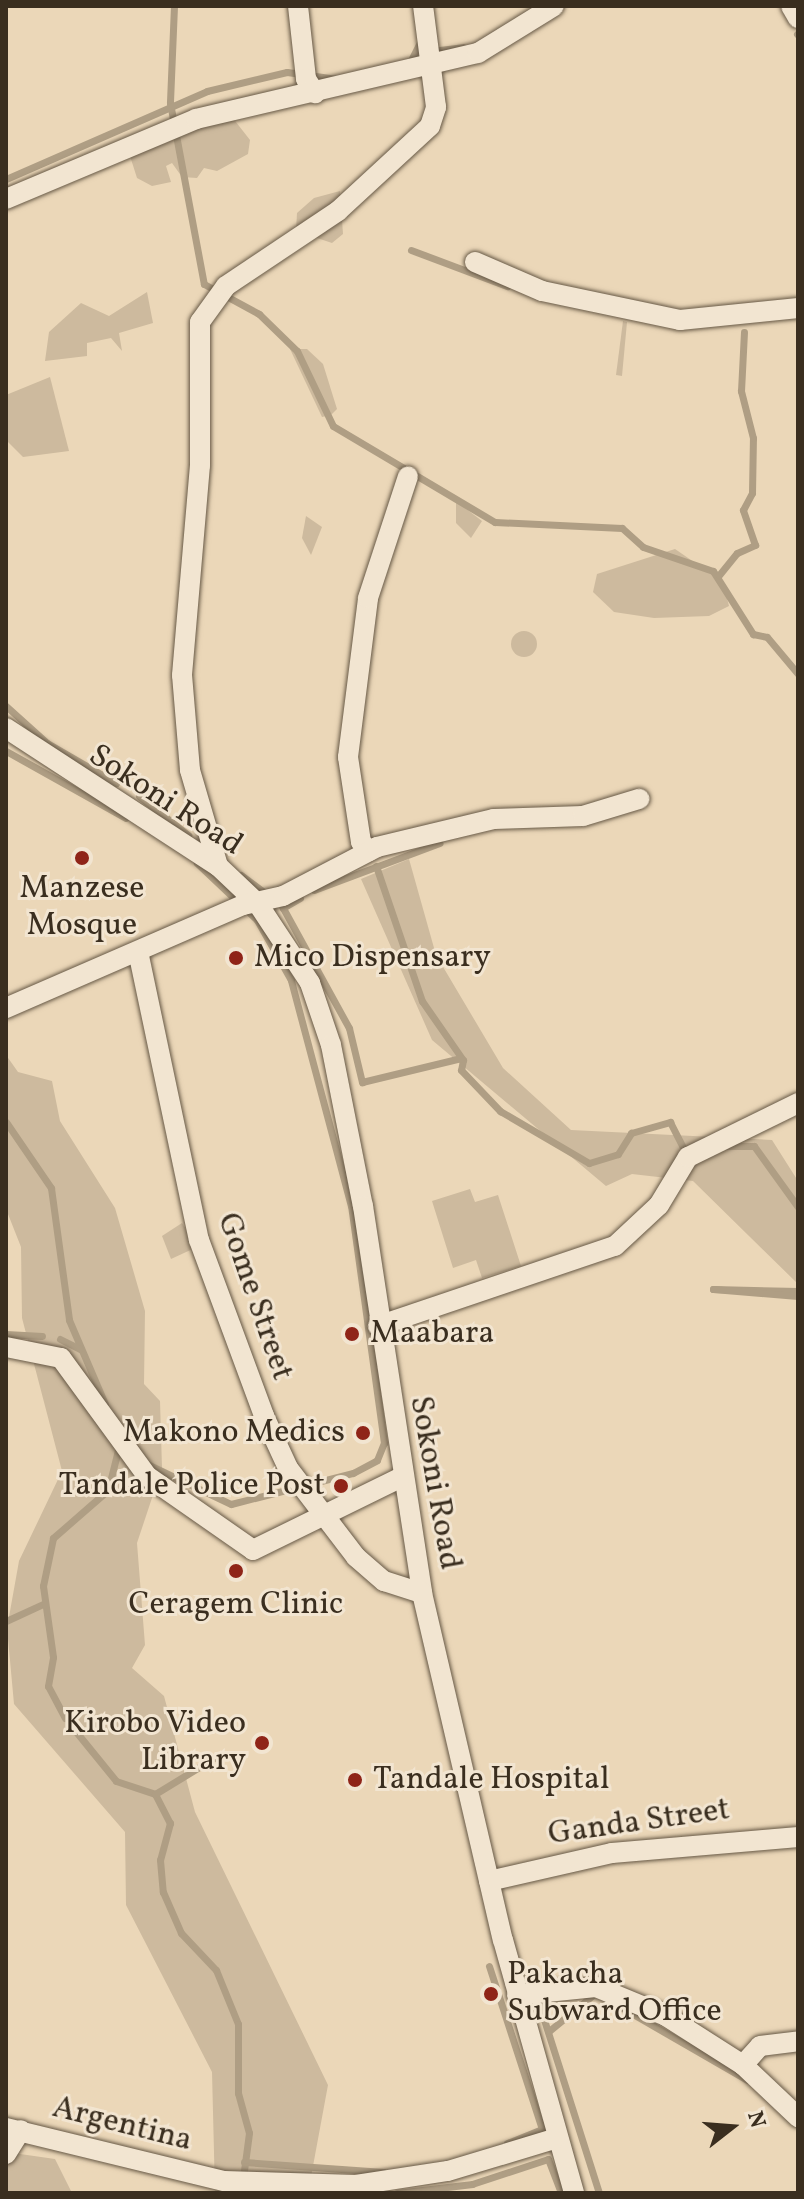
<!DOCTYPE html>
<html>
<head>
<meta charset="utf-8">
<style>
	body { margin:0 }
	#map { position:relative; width:804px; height:2199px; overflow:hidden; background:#ebd7b8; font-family:Vollkorn,serif }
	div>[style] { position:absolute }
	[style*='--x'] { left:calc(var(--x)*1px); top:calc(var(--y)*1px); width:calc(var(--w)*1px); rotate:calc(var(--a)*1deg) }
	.green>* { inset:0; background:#cdba9e }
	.round { border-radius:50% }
	.stream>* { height:7px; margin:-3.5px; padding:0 3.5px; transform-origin:3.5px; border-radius:3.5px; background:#af9e84 }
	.roads { filter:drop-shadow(0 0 2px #665845) drop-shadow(0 0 2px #665845) }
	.street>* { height:20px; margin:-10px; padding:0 10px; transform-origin:10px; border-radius:10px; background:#f2e5d1 }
	.dots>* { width:22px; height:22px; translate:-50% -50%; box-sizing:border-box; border:4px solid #f2e5d1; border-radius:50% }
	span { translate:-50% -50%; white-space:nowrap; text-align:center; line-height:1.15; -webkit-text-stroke:6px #f2e5d1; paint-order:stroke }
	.street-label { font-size:32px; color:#3a2e1f }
	.poi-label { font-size:32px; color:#3a2e1f }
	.left { translate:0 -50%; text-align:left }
	.right { translate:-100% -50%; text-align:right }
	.frame { position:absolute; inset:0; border:8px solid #3a2e1f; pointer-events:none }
	.north { position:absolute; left:692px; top:2087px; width:80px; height:80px; -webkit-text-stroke:6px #f2e5d1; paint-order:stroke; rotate:73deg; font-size:22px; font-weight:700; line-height:32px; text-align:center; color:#3a2e1f }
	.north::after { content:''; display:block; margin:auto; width:28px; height:36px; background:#3a2e1f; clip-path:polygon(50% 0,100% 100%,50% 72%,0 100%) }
</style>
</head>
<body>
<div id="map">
	<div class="green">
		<i style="clip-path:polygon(225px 108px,250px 140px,248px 154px,217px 171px,204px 168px,197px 178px,182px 177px,172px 163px,166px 166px,171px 182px,152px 186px,137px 178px,130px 156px,145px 141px,164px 144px)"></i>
		<i style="clip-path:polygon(340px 191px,343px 234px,332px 243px,296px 231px,297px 213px,314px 198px)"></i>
		<i style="clip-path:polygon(147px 292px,153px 323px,119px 333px,122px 351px,111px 338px,87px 343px,87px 356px,45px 361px,49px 332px,81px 303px,109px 316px)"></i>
		<i style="clip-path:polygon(623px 321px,627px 322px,622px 376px,616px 375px)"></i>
		<i style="clip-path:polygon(290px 349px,307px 349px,323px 364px,337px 409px,331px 415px,322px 417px)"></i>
		<i style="clip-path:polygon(50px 377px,69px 451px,23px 457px,6px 440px,6px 395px)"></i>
		<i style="clip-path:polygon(439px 488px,482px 521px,471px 538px,456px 523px,456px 502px)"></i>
		<i style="clip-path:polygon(306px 516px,322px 527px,311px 555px,302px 538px)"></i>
		<i style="clip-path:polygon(675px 549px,723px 582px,729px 606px,709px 616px,654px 618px,614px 612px,593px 592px,597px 574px)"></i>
		<i class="round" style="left:511px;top:631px;width:26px;height:26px"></i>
		<i style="clip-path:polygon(409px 859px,436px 955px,503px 1068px,571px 1130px,772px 1140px,798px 1181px,798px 1284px,693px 1181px,632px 1174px,606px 1186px,432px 1040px,361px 879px)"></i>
		<i style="clip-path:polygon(6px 1055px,18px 1072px,52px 1081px,60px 1121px,115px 1208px,145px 1311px,144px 1384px,160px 1401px,162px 1468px,137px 1543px,145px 1645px,132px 1668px,164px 1696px,195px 1812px,328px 2085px,308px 2193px,215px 2193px,212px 2072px,126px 1905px,125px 1832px,14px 1704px,7px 1628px,19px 1561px,62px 1471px,22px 1318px,21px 1247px,6px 1209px)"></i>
		<i style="clip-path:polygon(470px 1189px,475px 1202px,498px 1195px,521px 1266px,482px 1278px,476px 1260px,453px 1268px,432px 1201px)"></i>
		<i style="clip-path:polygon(182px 1223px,197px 1247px,171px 1259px,162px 1236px)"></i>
		<i style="clip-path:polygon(6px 2152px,55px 2159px,72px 2193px,6px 2193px)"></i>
	</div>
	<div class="stream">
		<i style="--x:174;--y:6;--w:97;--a:92.4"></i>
		<i style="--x:170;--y:103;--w:184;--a:79.4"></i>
		<i style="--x:204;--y:284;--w:63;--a:28.6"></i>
		<i style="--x:259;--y:314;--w:53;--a:44.2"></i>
		<i style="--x:297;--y:351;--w:83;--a:64.4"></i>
		<i style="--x:333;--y:426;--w:188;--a:30.7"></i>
		<i style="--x:495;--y:522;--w:127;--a:2.7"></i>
		<i style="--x:622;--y:528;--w:28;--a:42"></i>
		<i style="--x:643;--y:547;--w:74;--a:18.9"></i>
		<i style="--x:713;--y:571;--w:75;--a:57.6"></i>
		<i style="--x:753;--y:634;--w:14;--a:12"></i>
		<i style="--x:767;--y:637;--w:48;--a:50"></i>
		<i style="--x:797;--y:34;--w:1;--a:45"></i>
		<i style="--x:431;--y:51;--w:32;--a:-7"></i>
		<i style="--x:408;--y:66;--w:27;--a:-63"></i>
		<i style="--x:6;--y:179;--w:219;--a:-23.6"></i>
		<i style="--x:207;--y:91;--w:82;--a:-13.4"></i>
		<i style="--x:287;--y:72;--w:50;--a:8"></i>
		<i style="--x:411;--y:250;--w:103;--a:20.6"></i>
		<i style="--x:719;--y:575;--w:28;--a:-51"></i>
		<i style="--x:737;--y:553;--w:20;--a:-24"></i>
		<i style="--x:755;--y:545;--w:37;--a:-109"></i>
		<i style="--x:743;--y:510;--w:19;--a:-62"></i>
		<i style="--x:752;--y:493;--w:55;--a:-89"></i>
		<i style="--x:753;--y:438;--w:49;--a:-104.3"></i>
		<i style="--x:741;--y:391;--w:59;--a:-87.1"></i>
		<i style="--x:6;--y:706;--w:55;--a:42.1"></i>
		<i style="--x:47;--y:743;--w:80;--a:30.1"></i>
		<i style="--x:6;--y:751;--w:137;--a:29.2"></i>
		<i style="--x:139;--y:796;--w:63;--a:38.5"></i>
		<i style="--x:376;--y:866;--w:143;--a:71.2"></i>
		<i style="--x:422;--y:1001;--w:72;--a:55.2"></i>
		<i style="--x:463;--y:1060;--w:10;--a:101"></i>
		<i style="--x:461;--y:1070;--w:57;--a:46.4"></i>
		<i style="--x:500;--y:1111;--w:103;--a:30.3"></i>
		<i style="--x:589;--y:1163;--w:30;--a:-17"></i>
		<i style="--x:618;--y:1154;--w:25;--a:-58"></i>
		<i style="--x:631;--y:1133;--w:41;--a:-15.8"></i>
		<i style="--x:670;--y:1122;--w:35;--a:63"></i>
		<i style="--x:241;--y:875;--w:31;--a:37"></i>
		<i style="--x:314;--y:890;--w:134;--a:-20.5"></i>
		<i style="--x:300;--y:898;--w:20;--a:150"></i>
		<i style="--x:283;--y:908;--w:137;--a:61.2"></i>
		<i style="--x:349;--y:1028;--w:56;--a:76.5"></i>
		<i style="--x:362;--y:1082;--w:102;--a:-13.6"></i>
		<i style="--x:6;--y:1122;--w:80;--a:55.7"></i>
		<i style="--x:51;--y:1188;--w:133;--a:82.2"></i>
		<i style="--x:69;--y:1320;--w:91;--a:66.8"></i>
		<i style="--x:725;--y:1146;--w:29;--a:0"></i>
		<i style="--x:754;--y:1146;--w:75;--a:54.2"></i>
		<i style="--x:798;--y:1291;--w:85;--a:-178.7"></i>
		<i style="--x:713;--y:1289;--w:85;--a:4.7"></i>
		<i style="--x:6;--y:1334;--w:36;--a:3"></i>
		<i style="--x:60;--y:1339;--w:22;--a:27"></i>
		<i style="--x:147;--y:1464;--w:93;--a:25.5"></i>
		<i style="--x:231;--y:1504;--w:126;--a:-14.3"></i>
		<i style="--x:353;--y:1473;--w:27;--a:-28"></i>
		<i style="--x:377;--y:1460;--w:18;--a:-68"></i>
		<i style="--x:384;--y:1443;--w:239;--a:-97.9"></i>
		<i style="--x:351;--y:1206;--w:234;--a:-104.9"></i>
		<i style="--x:291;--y:980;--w:69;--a:-119.5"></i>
		<i style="--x:257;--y:920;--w:83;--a:-136.5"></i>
		<i style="--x:6;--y:1621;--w:41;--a:-24.7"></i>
		<i style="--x:65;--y:1718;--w:36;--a:-118"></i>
		<i style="--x:48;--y:1686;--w:29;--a:-80"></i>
		<i style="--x:53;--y:1657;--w:72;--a:-98"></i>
		<i style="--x:43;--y:1586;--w:49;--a:-78.2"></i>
		<i style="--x:53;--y:1538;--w:73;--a:-41.1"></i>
		<i style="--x:108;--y:1490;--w:45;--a:-76"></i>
		<i style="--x:73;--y:1728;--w:68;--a:50.9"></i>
		<i style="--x:116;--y:1781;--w:41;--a:18.4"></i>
		<i style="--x:155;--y:1794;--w:33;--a:63"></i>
		<i style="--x:170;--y:1823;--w:38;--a:105"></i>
		<i style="--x:160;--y:1860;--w:32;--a:85"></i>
		<i style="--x:163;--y:1892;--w:45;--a:66.3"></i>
		<i style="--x:181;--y:1933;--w:51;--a:46.6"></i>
		<i style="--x:216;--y:1970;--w:58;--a:67.8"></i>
		<i style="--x:238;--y:2024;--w:69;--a:90"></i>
		<i style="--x:238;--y:2093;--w:41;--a:74.6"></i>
		<i style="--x:249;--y:2133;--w:61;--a:97.6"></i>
		<i style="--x:155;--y:1794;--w:69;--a:-31.4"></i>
		<i style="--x:489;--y:1966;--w:171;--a:72"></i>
		<i style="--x:542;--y:2129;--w:38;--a:158"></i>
		<i style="--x:619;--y:2006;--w:148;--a:30"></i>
		<i style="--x:540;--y:2007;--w:195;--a:72.4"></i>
		<i style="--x:549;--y:2031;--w:57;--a:-39.3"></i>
		<i style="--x:244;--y:2162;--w:140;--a:4.1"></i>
		<i style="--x:397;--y:2193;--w:76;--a:-6.8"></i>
		<i style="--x:472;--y:2184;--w:80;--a:-18.2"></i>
		<i style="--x:548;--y:2159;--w:36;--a:69"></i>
	</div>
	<div class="roads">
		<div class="street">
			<i style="--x:298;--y:6;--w:73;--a:83.7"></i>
			<i style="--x:306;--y:79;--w:17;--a:57"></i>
			<i style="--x:791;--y:6;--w:14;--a:60"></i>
			<i style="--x:6;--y:199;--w:206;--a:-22.8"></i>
			<i style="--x:196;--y:119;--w:290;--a:-13.2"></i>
			<i style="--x:478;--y:53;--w:89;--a:-31.7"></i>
			<i style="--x:475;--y:262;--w:73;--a:23.4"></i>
			<i style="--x:542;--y:291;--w:141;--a:11.9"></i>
			<i style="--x:680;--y:320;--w:119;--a:-5.8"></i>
			<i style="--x:6;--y:728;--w:253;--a:33.1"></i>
			<i style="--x:218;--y:866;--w:55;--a:43.5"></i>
			<i style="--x:258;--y:904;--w:95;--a:56.6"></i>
			<i style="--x:310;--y:983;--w:65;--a:71.3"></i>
			<i style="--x:331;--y:1045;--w:164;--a:78.8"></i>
			<i style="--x:363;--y:1206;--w:391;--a:81.3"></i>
			<i style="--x:422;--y:1593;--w:356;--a:76.9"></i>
			<i style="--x:503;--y:1940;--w:263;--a:74.3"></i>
			<i style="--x:369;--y:851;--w:12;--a:-132"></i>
			<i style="--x:361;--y:842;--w:86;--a:-98.7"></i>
			<i style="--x:348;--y:757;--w:160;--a:-82.8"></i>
			<i style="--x:368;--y:598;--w:128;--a:-71.8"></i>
			<i style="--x:218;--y:866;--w:100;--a:-106.3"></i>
			<i style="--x:190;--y:770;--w:95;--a:-94.8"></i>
			<i style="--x:182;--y:675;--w:211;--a:-85.1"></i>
			<i style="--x:200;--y:465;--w:143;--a:-90"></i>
			<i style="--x:200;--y:322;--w:44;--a:-54.2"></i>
			<i style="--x:226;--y:286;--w:135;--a:-33.8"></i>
			<i style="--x:338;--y:211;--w:125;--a:-42.7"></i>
			<i style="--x:430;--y:126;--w:20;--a:-72"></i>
			<i style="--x:436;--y:107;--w:102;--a:-97.3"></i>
			<i style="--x:139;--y:956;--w:290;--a:78.1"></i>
			<i style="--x:199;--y:1240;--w:188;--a:69.7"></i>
			<i style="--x:264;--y:1416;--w:57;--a:65.2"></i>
			<i style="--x:288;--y:1468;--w:112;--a:52.6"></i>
			<i style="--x:356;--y:1557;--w:37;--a:41"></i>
			<i style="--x:384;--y:1581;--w:40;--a:18"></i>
			<i style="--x:6;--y:1008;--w:258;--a:-23.5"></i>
			<i style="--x:243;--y:905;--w:41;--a:-12.7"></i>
			<i style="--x:283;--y:896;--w:106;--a:-27.5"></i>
			<i style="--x:377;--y:847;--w:120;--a:-13.5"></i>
			<i style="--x:494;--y:819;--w:89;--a:-1.9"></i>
			<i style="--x:583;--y:816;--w:59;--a:-16.9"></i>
			<i style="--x:378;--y:1326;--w:250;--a:-18.7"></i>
			<i style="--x:615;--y:1246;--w:60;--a:-43"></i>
			<i style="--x:659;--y:1205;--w:56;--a:-58.9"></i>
			<i style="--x:688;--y:1157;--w:123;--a:-26.1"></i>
			<i style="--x:6;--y:1347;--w:56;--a:11.3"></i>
			<i style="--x:61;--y:1358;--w:146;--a:53.9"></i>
			<i style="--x:147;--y:1476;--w:129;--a:34.9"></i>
			<i style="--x:253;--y:1550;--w:164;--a:-26.1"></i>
			<i style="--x:489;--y:1881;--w:126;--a:-12.8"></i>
			<i style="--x:612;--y:1853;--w:187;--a:-4.9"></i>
			<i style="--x:517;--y:1995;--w:79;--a:-5.8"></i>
			<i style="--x:596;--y:1987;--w:76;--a:22.5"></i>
			<i style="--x:666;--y:2016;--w:91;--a:32.5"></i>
			<i style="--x:743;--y:2065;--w:76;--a:43.4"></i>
			<i style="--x:743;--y:2065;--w:25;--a:-48"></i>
			<i style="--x:760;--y:2046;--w:38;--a:-7"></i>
			<i style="--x:6;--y:2128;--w:224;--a:13.7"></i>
			<i style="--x:224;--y:2181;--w:132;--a:1.7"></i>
			<i style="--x:356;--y:2185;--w:93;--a:-8.7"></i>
			<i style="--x:448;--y:2171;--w:111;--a:-16.8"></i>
			<i style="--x:6;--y:2154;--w:28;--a:-58"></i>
		</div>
	</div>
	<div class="dots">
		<i style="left:82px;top:858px;background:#8f2418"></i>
		<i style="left:236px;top:958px;background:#8f2418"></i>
		<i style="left:352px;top:1334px;background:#8f2418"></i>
		<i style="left:363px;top:1433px;background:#8f2418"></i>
		<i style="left:341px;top:1486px;background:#8f2418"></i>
		<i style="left:236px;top:1571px;background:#8f2418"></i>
		<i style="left:262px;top:1743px;background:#8f2418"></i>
		<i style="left:355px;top:1780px;background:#8f2418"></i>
		<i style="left:491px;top:1994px;background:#8f2418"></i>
	</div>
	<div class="street-label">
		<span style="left:165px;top:801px;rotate:33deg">Sokoni Road</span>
		<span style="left:254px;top:1297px;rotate:71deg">Gome Street</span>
		<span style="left:434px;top:1483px;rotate:80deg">Sokoni Road</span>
		<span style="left:639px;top:1823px;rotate:-8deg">Ganda Street</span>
		<span style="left:122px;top:2125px;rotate:14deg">Argentina</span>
	</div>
	<div class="poi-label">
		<span style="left:82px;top:908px">Manzese<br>Mosque</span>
		<span class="left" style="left:254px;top:958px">Mico Dispensary</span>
		<span class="left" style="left:370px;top:1334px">Maabara</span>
		<span class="right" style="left:345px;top:1433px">Makono Medics</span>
		<span class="right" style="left:325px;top:1486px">Tandale Police Post</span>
		<span style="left:236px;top:1605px">Ceragem Clinic</span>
		<span class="right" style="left:246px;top:1743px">Kirobo Video<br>Library</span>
		<span class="left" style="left:373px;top:1780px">Tandale Hospital</span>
		<span class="left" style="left:507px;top:1994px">Pakacha<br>Subward Office</span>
	</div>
	<div class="frame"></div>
	<div class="north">N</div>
</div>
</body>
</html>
